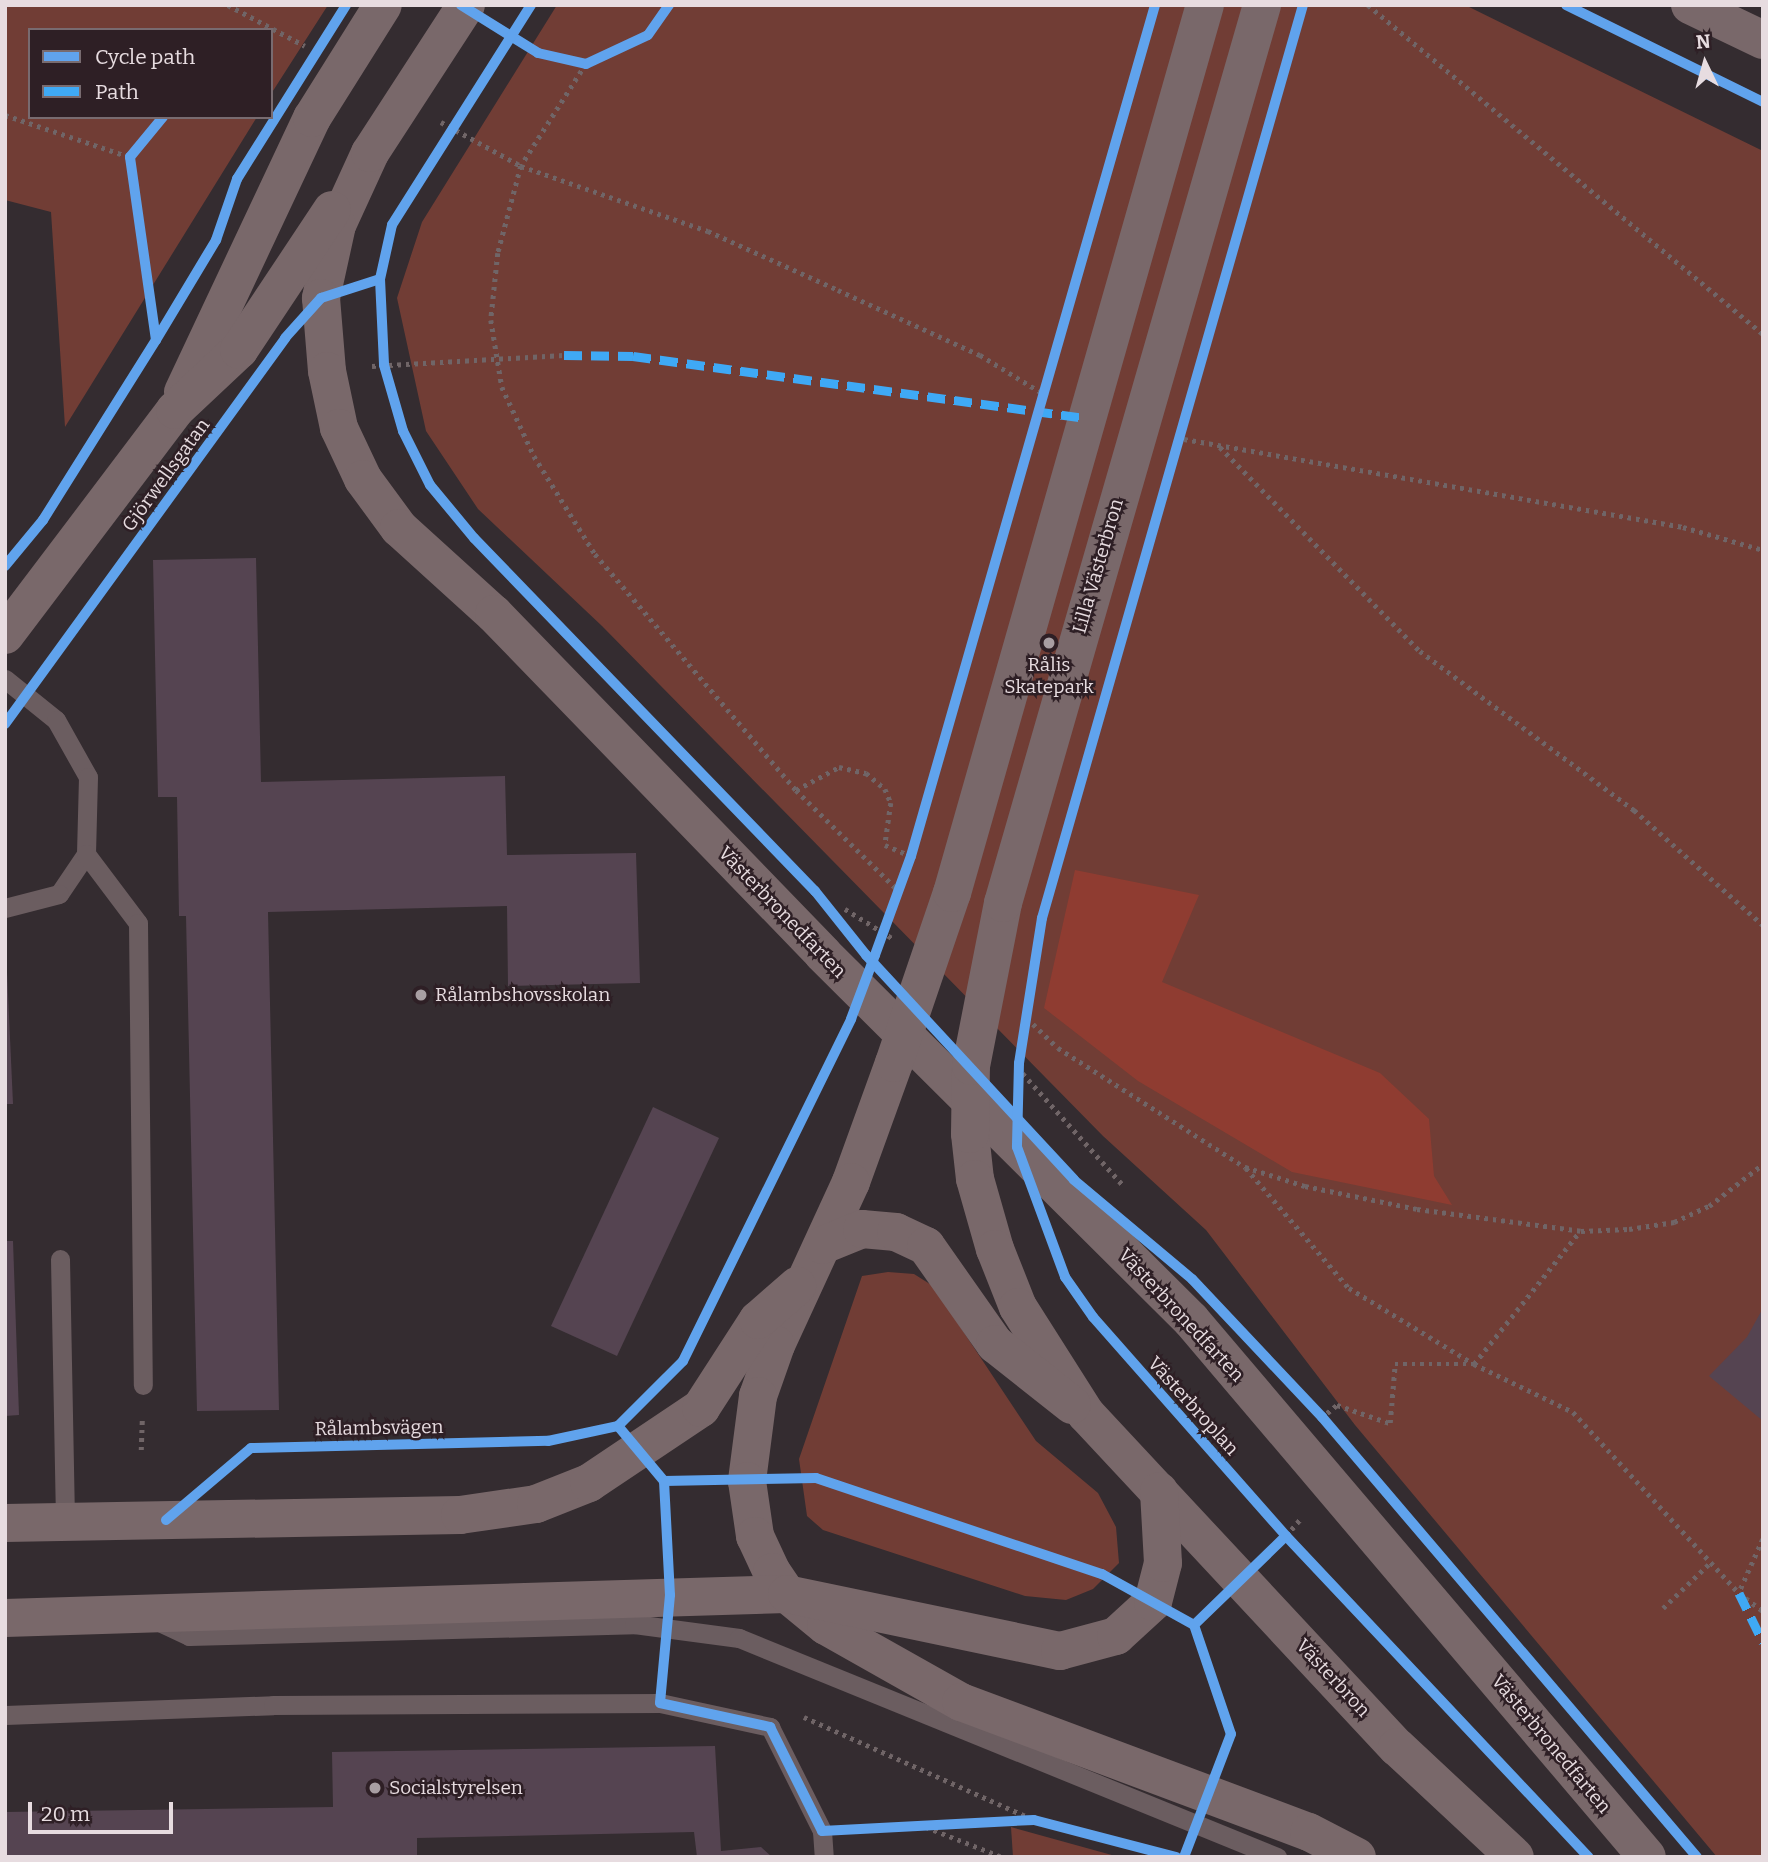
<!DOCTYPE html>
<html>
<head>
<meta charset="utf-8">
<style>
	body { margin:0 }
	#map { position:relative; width:1768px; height:1862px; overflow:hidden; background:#342c30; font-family:Bitter,serif }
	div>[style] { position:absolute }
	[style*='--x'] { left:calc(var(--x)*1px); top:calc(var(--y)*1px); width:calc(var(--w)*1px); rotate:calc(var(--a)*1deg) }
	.green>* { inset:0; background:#713d35 }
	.forest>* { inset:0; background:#8f3c31 }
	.building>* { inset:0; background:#554451 }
	.path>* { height:4.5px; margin-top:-2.25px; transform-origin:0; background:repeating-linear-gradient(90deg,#706567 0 3.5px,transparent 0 8.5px) }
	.lane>* { height:19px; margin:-9.5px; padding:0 9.5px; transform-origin:9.5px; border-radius:9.5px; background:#6b5d60 }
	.secondary>* { height:38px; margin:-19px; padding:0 19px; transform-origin:19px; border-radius:19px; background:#79686a }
	.secondary-bridge>* { height:38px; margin:-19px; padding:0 19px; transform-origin:19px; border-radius:19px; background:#79686a }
	.quiet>* { height:9px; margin-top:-4.5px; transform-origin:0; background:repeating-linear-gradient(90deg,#3fa9f5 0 18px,transparent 0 27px) }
	.cycleway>* { height:10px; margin:-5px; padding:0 5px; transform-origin:5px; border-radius:5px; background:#60a3ed }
	.dots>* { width:19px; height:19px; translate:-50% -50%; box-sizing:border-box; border:4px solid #2e1f25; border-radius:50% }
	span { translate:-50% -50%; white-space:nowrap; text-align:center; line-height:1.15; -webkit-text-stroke:5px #2e1f25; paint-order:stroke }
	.street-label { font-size:19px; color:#e7dce0 }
	.poi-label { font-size:19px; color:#e7dce0 }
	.left { translate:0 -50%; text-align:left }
	.frame { position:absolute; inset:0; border:7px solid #e7dce0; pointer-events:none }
	.legend { position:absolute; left:28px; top:28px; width:245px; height:91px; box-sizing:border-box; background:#2e1f25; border:2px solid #786b70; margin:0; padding:9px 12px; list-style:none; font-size:21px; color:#e7dce0 }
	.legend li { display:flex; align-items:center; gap:14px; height:35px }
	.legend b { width:35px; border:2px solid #786b70 }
	.north { position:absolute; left:1670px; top:28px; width:70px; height:70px; -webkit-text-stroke:5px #2e1f25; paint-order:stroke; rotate:355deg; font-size:19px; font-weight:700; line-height:28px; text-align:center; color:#e7dce0 }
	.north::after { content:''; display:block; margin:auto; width:24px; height:32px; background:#e7dce0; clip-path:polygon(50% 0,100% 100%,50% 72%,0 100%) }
	.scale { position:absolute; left:28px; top:1802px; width:145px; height:32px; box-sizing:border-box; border:4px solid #e7dce0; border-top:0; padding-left:9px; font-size:21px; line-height:24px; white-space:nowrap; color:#e7dce0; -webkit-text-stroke:5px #2e1f25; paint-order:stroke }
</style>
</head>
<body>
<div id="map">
	<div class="green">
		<i style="clip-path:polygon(5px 5px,328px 5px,271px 94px,271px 30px,30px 30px,30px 117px,257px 117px,65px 427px,51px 212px,5px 200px)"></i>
		<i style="clip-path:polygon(557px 5px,1465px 5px,1763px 151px,1763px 1857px,1717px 1857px,1355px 1425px,1206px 1230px,1103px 1136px,602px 626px,478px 509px,426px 431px,397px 298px,422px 222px)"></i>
		<i style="clip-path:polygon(888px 1272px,914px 1274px,933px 1286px,1036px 1441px,1098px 1493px,1116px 1527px,1119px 1563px,1093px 1589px,1066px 1600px,1025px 1596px,823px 1530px,807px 1516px,799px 1459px,862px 1276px)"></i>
		<i style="clip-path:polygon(1011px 1827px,1119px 1857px,1013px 1857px)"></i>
	</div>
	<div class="forest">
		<i style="clip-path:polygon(1075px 870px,1199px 895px,1162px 982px,1380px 1073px,1429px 1119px,1434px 1176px,1452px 1205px,1292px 1172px,1138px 1081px,1044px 1008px)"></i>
	</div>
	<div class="building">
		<i style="clip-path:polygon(256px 558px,261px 782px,505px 776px,507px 855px,636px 853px,640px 983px,508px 986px,507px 906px,268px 912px,279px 1410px,197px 1411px,186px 916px,179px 916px,177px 797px,158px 797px,153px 560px)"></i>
		<i style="clip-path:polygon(5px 928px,13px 1104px,5px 1104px)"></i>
		<i style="clip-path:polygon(653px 1107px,719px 1138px,617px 1356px,551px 1326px)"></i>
		<i style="clip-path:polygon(5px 1241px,13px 1241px,19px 1415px,5px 1416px)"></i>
		<i style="clip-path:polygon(1763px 1308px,1763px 1421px,1709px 1376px,1747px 1337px)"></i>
		<i style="clip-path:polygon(715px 1746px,721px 1851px,761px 1847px,772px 1857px,697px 1857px,694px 1832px,417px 1838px,417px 1857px,5px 1857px,5px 1812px,333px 1807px,332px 1752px)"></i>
	</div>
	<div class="path">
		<i style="--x:228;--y:5;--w:87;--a:28"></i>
		<i style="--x:1368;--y:5;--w:514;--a:39.79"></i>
		<i style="--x:586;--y:64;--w:121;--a:122.5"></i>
		<i style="--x:521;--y:166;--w:90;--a:104.8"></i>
		<i style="--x:498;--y:253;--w:67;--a:96"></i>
		<i style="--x:491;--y:320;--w:68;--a:80.7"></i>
		<i style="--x:502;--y:387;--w:76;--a:65.1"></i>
		<i style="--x:534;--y:456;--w:115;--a:58.1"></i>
		<i style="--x:595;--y:554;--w:310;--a:49.6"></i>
		<i style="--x:796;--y:790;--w:151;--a:44.5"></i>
		<i style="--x:5;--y:115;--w:132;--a:18.6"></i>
		<i style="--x:441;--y:122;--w:91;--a:28.8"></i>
		<i style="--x:521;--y:166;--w:198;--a:19.2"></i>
		<i style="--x:708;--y:231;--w:143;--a:24.4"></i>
		<i style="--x:838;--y:290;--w:156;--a:24.6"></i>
		<i style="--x:980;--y:355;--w:79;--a:31.5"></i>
		<i style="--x:372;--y:366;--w:192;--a:-3.3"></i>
		<i style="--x:1184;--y:439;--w:507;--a:10"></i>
		<i style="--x:1683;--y:527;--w:83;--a:16"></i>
		<i style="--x:1220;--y:447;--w:286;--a:45.6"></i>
		<i style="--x:1420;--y:651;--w:267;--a:36.6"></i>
		<i style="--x:1634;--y:810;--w:173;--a:41.7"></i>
		<i style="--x:796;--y:790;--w:49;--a:-28.1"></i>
		<i style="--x:839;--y:767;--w:28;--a:13"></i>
		<i style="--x:866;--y:773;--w:25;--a:40"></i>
		<i style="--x:885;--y:789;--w:15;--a:67"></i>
		<i style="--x:891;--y:803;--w:42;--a:98.1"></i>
		<i style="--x:885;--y:845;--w:28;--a:23"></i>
		<i style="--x:845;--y:909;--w:55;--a:31.7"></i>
		<i style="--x:1027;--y:1018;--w:43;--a:44.1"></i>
		<i style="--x:1058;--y:1048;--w:222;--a:32.5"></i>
		<i style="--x:1245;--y:1167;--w:63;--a:17.6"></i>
		<i style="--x:1305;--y:1186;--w:114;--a:11.6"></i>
		<i style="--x:1417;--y:1209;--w:165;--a:7.6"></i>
		<i style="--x:1581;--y:1231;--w:48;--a:-2.4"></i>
		<i style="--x:1629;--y:1229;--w:46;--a:-8.8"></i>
		<i style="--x:1674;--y:1222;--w:38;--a:-25"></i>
		<i style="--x:1709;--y:1206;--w:68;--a:-37.9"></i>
		<i style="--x:1017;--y:1067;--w:159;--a:48.1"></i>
		<i style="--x:1246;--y:1168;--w:158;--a:49.4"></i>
		<i style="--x:1349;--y:1288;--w:146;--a:31.3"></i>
		<i style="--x:1474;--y:1364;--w:110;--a:25.9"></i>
		<i style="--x:1573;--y:1412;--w:246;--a:47.5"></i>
		<i style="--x:1327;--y:1413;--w:13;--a:-39"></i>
		<i style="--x:1337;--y:1405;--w:56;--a:18.8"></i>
		<i style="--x:1390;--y:1423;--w:59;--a:-85.2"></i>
		<i style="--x:1395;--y:1364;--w:79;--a:0"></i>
		<i style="--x:1474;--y:1364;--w:170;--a:-51.4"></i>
		<i style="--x:141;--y:1450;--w:30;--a:-88"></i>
		<i style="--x:1286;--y:1536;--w:23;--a:-50"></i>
		<i style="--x:1763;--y:1539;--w:59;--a:114"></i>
		<i style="--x:1739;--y:1593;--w:30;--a:37"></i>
		<i style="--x:1663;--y:1608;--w:66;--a:-43.8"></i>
		<i style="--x:804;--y:1717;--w:252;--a:24.1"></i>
		<i style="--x:926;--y:1827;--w:82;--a:21.5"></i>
	</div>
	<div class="lane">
		<i style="--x:5;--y:679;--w:65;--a:38.8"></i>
		<i style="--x:56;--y:720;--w:65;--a:60.7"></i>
		<i style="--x:88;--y:777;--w:77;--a:91.5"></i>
		<i style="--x:86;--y:854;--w:48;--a:124"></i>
		<i style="--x:59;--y:894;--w:56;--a:165.5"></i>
		<i style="--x:86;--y:854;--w:86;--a:53"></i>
		<i style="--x:138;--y:923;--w:462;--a:89.4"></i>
		<i style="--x:60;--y:1259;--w:263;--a:88.9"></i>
		<i style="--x:159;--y:1622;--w:33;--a:25"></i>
		<i style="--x:189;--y:1636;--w:445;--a:-1.5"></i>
		<i style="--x:634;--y:1624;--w:106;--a:7.6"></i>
		<i style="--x:739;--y:1638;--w:581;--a:22.15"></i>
		<i style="--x:5;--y:1715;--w:268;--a:-2.1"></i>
		<i style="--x:273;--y:1705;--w:387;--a:-0.3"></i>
		<i style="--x:660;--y:1703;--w:113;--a:12.3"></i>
		<i style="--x:770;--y:1727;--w:116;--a:63.4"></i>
		<i style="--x:822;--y:1831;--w:26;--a:86"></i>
	</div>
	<div class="secondary">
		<i style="--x:1690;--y:5;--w:81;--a:25.6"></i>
		<i style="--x:370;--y:153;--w:79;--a:114.6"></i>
		<i style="--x:337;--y:225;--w:75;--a:102.4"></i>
		<i style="--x:321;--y:298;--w:73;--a:85.3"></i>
		<i style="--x:327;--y:371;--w:58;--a:78.1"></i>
		<i style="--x:339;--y:428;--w:56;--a:64.8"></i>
		<i style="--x:363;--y:479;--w:61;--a:53.7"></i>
		<i style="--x:399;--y:528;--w:128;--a:42.2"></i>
		<i style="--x:494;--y:614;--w:473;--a:45.9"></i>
		<i style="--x:823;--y:954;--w:519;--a:44.84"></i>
		<i style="--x:1191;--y:1320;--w:704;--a:49.66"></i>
		<i style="--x:183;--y:392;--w:303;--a:-64.8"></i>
		<i style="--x:5;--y:635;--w:282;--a:-52.9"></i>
		<i style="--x:175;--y:410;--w:88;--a:-43.2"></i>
		<i style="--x:239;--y:350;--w:168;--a:-56.4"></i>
		<i style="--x:894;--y:1063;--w:127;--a:109.9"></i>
		<i style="--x:851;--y:1182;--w:179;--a:114.7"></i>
		<i style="--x:776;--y:1345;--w:54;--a:109.4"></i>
		<i style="--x:758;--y:1396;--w:86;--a:97.4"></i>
		<i style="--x:747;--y:1481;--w:56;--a:81.7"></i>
		<i style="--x:755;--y:1536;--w:40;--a:65"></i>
		<i style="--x:772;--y:1572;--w:27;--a:56"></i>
		<i style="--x:787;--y:1594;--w:50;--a:39.4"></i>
		<i style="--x:826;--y:1626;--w:155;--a:29.4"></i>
		<i style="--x:961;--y:1702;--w:371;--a:20.5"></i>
		<i style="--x:1309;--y:1832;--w:54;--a:27.5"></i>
		<i style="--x:970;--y:1134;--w:45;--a:83.7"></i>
		<i style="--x:975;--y:1179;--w:73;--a:74.1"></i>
		<i style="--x:995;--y:1249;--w:62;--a:68.4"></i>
		<i style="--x:1018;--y:1307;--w:127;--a:57.6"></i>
		<i style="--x:1086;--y:1414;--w:456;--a:47"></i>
		<i style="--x:1397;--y:1747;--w:161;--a:43"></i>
		<i style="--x:823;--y:1245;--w:42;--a:-22.3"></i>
		<i style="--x:862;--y:1229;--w:34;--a:5"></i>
		<i style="--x:896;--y:1232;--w:33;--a:25"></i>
		<i style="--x:926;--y:1246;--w:120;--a:54.9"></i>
		<i style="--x:995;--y:1344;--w:98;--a:38.4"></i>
		<i style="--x:5;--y:1523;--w:455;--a:-1"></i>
		<i style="--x:460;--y:1515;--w:77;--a:-8.2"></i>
		<i style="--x:536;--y:1504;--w:57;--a:-21.6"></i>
		<i style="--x:589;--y:1483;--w:135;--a:-33.8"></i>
		<i style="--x:701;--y:1408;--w:105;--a:-57.1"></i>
		<i style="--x:758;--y:1320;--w:52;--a:-41.1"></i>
		<i style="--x:5;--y:1618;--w:782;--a:-1.76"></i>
		<i style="--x:787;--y:1594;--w:279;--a:11.8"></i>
		<i style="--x:1060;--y:1651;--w:58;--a:-15"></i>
		<i style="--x:1116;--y:1636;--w:50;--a:-42.6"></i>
		<i style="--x:1153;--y:1602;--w:40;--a:-75.6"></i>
		<i style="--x:1163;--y:1563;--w:72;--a:-93.2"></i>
	</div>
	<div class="secondary-bridge">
		<i style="--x:312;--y:118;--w:133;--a:-57.9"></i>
		<i style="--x:370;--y:153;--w:176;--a:-57"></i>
		<i style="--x:894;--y:1063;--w:180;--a:-71.2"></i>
		<i style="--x:952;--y:893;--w:923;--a:-74.1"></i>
		<i style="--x:970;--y:1134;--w:68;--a:-89.2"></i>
		<i style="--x:971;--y:1066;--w:166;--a:-78.9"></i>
		<i style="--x:1003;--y:903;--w:935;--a:-73.91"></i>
	</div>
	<div class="quiet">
		<i style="--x:564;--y:355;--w:69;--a:0.8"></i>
		<i style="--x:633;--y:356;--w:454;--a:7.8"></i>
		<i style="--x:1739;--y:1593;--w:55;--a:63.9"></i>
	</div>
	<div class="cycleway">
		<i style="--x:461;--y:5;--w:91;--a:31.9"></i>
		<i style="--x:538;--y:53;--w:49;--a:12.9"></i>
		<i style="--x:586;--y:64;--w:68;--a:-25.1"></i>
		<i style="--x:648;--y:35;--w:37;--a:-55"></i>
		<i style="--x:531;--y:5;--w:260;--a:122.3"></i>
		<i style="--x:392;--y:225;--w:55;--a:102.5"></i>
		<i style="--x:380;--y:279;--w:86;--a:87.3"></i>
		<i style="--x:384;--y:365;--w:69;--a:73.9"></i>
		<i style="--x:403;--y:431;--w:60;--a:63.4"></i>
		<i style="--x:430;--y:485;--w:69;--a:50.3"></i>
		<i style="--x:474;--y:538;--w:491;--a:46"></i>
		<i style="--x:815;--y:891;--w:82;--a:51.4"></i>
		<i style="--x:866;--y:955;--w:306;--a:47.2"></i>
		<i style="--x:1074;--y:1180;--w:154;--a:40"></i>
		<i style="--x:1192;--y:1279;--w:190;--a:46.7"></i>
		<i style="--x:1322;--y:1417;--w:578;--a:49.56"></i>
		<i style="--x:1303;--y:5;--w:950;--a:105.95"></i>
		<i style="--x:1042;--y:918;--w:147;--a:99"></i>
		<i style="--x:1019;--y:1063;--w:84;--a:91.4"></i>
		<i style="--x:1017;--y:1147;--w:139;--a:69.7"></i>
		<i style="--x:1065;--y:1277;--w:49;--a:55"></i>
		<i style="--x:1093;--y:1317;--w:292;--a:48.6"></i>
		<i style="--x:1286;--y:1536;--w:441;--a:46.7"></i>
		<i style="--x:1566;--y:5;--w:220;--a:26.2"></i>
		<i style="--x:156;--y:340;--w:185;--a:-98.1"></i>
		<i style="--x:130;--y:157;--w:52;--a:-50.5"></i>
		<i style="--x:5;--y:566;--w:60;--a:-50.4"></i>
		<i style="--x:43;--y:520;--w:213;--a:-57.9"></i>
		<i style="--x:156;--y:340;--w:117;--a:-59"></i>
		<i style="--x:216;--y:240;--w:65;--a:-71"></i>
		<i style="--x:237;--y:179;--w:205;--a:-57.9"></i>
		<i style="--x:5;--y:724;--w:477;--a:-54"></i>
		<i style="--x:285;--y:338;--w:54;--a:-48"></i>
		<i style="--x:321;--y:298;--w:62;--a:-17.9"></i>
		<i style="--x:618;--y:1426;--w:92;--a:-45"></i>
		<i style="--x:683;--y:1361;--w:381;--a:-63.8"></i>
		<i style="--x:851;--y:1019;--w:68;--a:-69.4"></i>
		<i style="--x:875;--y:955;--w:105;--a:-70"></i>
		<i style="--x:911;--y:856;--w:885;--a:-74"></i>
		<i style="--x:618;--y:1426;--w:72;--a:50.1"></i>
		<i style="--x:664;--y:1481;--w:114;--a:87"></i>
		<i style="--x:670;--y:1595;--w:108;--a:95.3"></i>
		<i style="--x:660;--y:1703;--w:113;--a:12.3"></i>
		<i style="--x:770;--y:1727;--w:116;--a:63.4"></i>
		<i style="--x:822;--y:1831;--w:212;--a:-3"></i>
		<i style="--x:1034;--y:1820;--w:147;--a:14.6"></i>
		<i style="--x:664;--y:1481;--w:152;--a:-1.1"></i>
		<i style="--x:816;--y:1478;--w:302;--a:18.6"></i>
		<i style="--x:1102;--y:1574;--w:105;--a:29"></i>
		<i style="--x:1194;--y:1625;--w:115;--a:71.3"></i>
		<i style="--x:1231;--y:1734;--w:132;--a:110.9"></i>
		<i style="--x:166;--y:1520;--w:111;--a:-40.3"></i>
		<i style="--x:251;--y:1448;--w:297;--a:-1.4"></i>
		<i style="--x:548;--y:1441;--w:72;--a:-12.1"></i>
		<i style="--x:1194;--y:1625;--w:128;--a:-44.1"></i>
	</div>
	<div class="dots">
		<i style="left:1049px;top:643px;background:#a89ea2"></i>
		<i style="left:421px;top:995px;background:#a89ea2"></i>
		<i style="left:375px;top:1788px;background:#a89ea2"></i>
	</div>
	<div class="street-label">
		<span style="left:166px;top:475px;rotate:-54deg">Gjörwellsgatan</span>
		<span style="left:1098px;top:566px;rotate:-74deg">Lilla Västerbron</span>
		<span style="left:782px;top:912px;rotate:46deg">Västerbronedfarten</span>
		<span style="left:1181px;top:1315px;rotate:47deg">Västerbronedfarten</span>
		<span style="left:1193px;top:1406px;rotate:48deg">Västerbroplan</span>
		<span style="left:379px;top:1428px;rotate:-1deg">Rålambsvägen</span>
		<span style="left:1333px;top:1678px;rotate:47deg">Västerbron</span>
		<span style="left:1551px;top:1744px;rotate:50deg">Västerbronedfarten</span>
	</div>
	<div class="poi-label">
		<span style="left:1049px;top:676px">Rålis<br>Skatepark</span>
		<span class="left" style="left:435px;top:995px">Rålambshovsskolan</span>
		<span class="left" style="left:389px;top:1788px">Socialstyrelsen</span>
	</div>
	<div class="frame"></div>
	<ul class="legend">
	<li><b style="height:9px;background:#60a3ed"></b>Cycle path</li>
	<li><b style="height:9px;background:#3fa9f5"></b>Path</li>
	</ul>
	<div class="north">N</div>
	<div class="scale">20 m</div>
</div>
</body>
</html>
